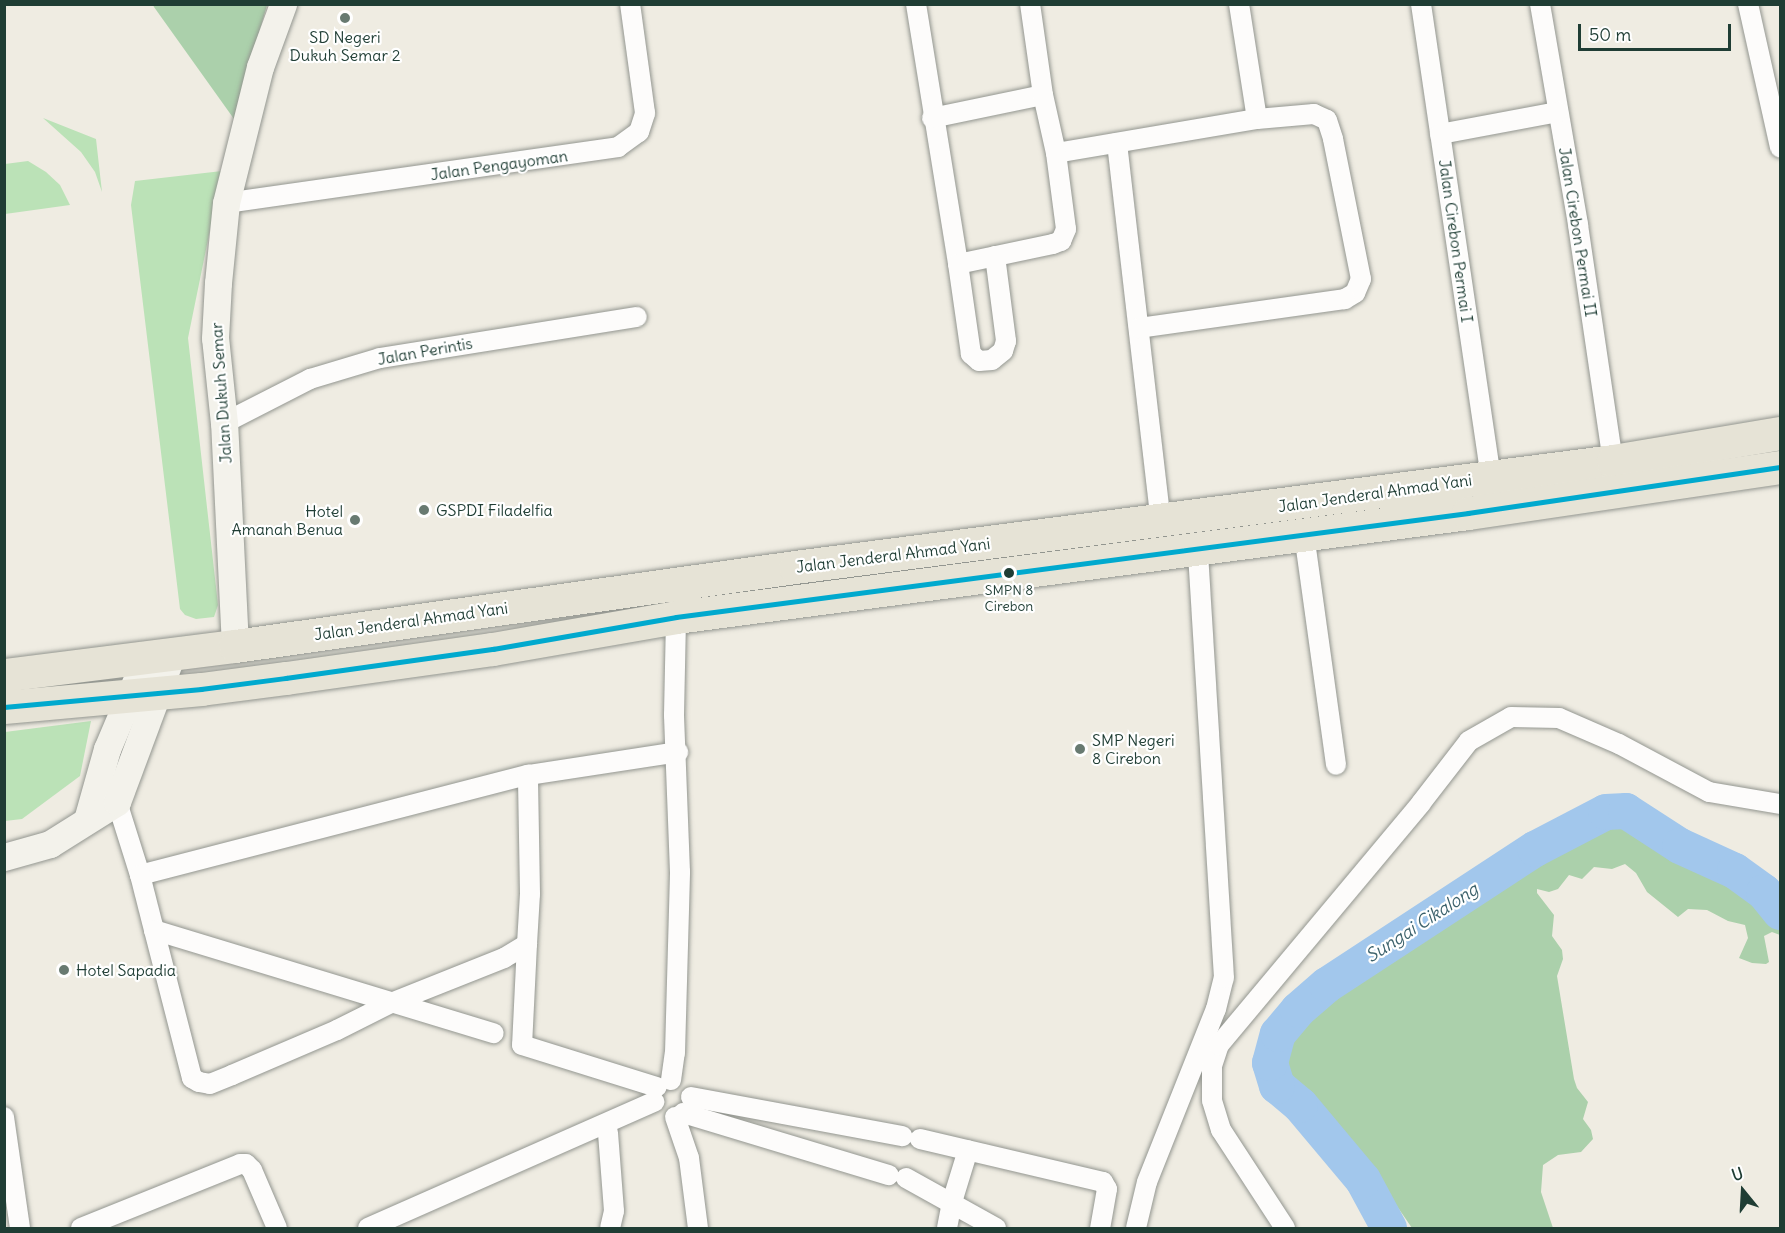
<!DOCTYPE html>
<html>
<head>
<meta charset="utf-8">
<style>
	body { margin:0 }
	#map { position:relative; width:1785px; height:1233px; overflow:hidden; background:#efece2; font-family:Delius,sans-serif }
	div>[style] { position:absolute }
	[style*='--x'] { left:calc(var(--x)*1px); top:calc(var(--y)*1px); width:calc(var(--w)*1px); rotate:calc(var(--a)*1deg) }
	.green>* { inset:0; background:#bbe2b7 }
	.forest>* { inset:0; background:#abd0ab }
	.river>* { height:36px; margin:-18px; padding:0 18px; transform-origin:18px; border-radius:18px; background:#a2c7ec }
	.roads { filter:drop-shadow(0 0 2px #939690) drop-shadow(0 0 2px #939690) }
	.street>* { height:20px; margin:-10px; padding:0 10px; transform-origin:10px; border-radius:10px; background:#fdfcfb }
	.secondary>* { height:27px; margin:-13.5px; padding:0 13.5px; transform-origin:13.5px; border-radius:13.5px; background:#f3f2eb }
	.highway>* { height:33px; margin:-16.5px; padding:0 16.5px; transform-origin:16.5px; border-radius:16.5px; background:#e6e3d6 }
	.bus-1>* { height:4.5px; margin:-2.25px; padding:0 2.25px; transform-origin:2.25px; border-radius:2.25px; background:#00a9ce }
	.dots>* { width:16px; height:16px; translate:-50% -50%; box-sizing:border-box; border:3px solid #fff; border-radius:50% }
	span { translate:-50% -50%; white-space:nowrap; text-align:center; line-height:1.15; -webkit-text-stroke:4.5px #fff; paint-order:stroke }
	.bus-label { font-size:14px; color:#1f3d34 }
	.poi-label { font-size:16px; color:#1f3d34 }
	.left { translate:0 -50%; text-align:left }
	.right { translate:-100% -50%; text-align:right }
	.street-label { font-size:16px; color:#1f3d34 }
	.water-label { font-size:18px; color:#3c626c; font-style:italic }
	.frame { position:absolute; inset:0; border:6px solid #1f3d34; pointer-events:none }
	.north { position:absolute; left:1713px; top:1161px; width:60px; height:60px; -webkit-text-stroke:4px #fff; paint-order:stroke; rotate:342deg; font-size:16px; font-weight:700; line-height:24px; text-align:center; color:#1f3d34 }
	.north::after { content:''; display:block; margin:auto; width:21px; height:27px; background:#1f3d34; clip-path:polygon(50% 0,100% 100%,50% 72%,0 100%) }
	.scale { position:absolute; left:1578px; top:24px; width:153px; height:27px; box-sizing:border-box; border:3px solid #1f3d34; border-top:0; padding-left:8px; font-size:18px; line-height:21px; white-space:nowrap; color:#1f3d34; -webkit-text-stroke:4px #fff; paint-order:stroke }
</style>
</head>
<body>
<div id="map">
	<div class="green">
		<i style="clip-path:polygon(43px 118px,96px 139px,102px 192px,95px 172px,81px 152px)"></i>
		<i style="clip-path:polygon(28px 161px,46px 172px,60px 185px,70px 205px,5px 214px,5px 164px)"></i>
		<i style="clip-path:polygon(222px 171px,188px 338px,218px 605px,214px 617px,196px 619px,185px 615px,180px 609px,131px 205px,135px 181px)"></i>
		<i style="clip-path:polygon(91px 721px,80px 776px,22px 819px,5px 821px,5px 732px)"></i>
	</div>
	<div class="forest">
		<i style="clip-path:polygon(153px 5px,267px 5px,234px 119px,154px 7px)"></i>
		<i style="clip-path:polygon(1617px 819px,1631px 822px,1683px 859px,1728px 874px,1738px 882px,1780px 923px,1780px 935px,1772px 932px,1764px 936px,1769px 962px,1766px 964px,1752px 963px,1739px 958px,1748px 938px,1745px 925px,1728px 921px,1707px 910px,1688px 909px,1678px 917px,1647px 892px,1636px 873px,1625px 864px,1612px 869px,1594px 867px,1582px 879px,1569px 875px,1558px 889px,1549px 892px,1537px 889px,1537px 893px,1554px 915px,1552px 936px,1562px 950px,1563px 959px,1557px 976px,1574px 1079px,1577px 1088px,1588px 1102px,1583px 1119px,1591px 1130px,1593px 1139px,1581px 1152px,1558px 1155px,1543px 1165px,1541px 1192px,1553px 1228px,1412px 1228px,1372px 1170px,1314px 1106px,1292px 1086px,1283px 1072px,1281px 1053px,1288px 1030px,1312px 1008px,1358px 974px,1447px 923px,1501px 880px,1545px 851px,1578px 833px)"></i>
	</div>
	<div class="river">
		<i style="--x:1389;--y:1228;--w:55;--a:-118.4"></i>
		<i style="--x:1363;--y:1180;--w:98;--a:-130"></i>
		<i style="--x:1300;--y:1105;--w:30;--a:-140"></i>
		<i style="--x:1277;--y:1086;--w:24;--a:-107"></i>
		<i style="--x:1270;--y:1063;--w:30;--a:-75"></i>
		<i style="--x:1278;--y:1034;--w:31;--a:-50"></i>
		<i style="--x:1298;--y:1010;--w:38;--a:-41"></i>
		<i style="--x:1327;--y:985;--w:249;--a:-33.2"></i>
		<i style="--x:1535;--y:849;--w:80;--a:-27.5"></i>
		<i style="--x:1606;--y:812;--w:20;--a:-3"></i>
		<i style="--x:1626;--y:811;--w:64;--a:32.9"></i>
		<i style="--x:1680;--y:846;--w:60;--a:24.4"></i>
		<i style="--x:1735;--y:871;--w:36;--a:36"></i>
		<i style="--x:1764;--y:892;--w:26;--a:51"></i>
	</div>
	<div class="roads">
		<div class="street">
			<i style="--x:916;--y:4;--w:263;--a:80.8"></i>
			<i style="--x:1239;--y:4;--w:116;--a:81.1"></i>
			<i style="--x:1421;--y:4;--w:478;--a:81.6"></i>
			<i style="--x:1540;--y:4;--w:224;--a:80.2"></i>
			<i style="--x:1578;--y:225;--w:239;--a:81.6"></i>
			<i style="--x:1748;--y:4;--w:147;--a:77.4"></i>
			<i style="--x:932;--y:118;--w:113;--a:-11.7"></i>
			<i style="--x:1440;--y:134;--w:120;--a:-10.6"></i>
			<i style="--x:1117;--y:143;--w:381;--a:83.4"></i>
			<i style="--x:1056;--y:153;--w:204;--a:-9.6"></i>
			<i style="--x:1257;--y:119;--w:57;--a:-5"></i>
			<i style="--x:1314;--y:114;--w:14;--a:25"></i>
			<i style="--x:1327;--y:120;--w:20;--a:72"></i>
			<i style="--x:1333;--y:139;--w:143;--a:78.7"></i>
			<i style="--x:1361;--y:279;--w:15;--a:113"></i>
			<i style="--x:1355;--y:293;--w:12;--a:149"></i>
			<i style="--x:1345;--y:299;--w:208;--a:172"></i>
			<i style="--x:226;--y:203;--w:396;--a:-8.1"></i>
			<i style="--x:618;--y:147;--w:26;--a:-36"></i>
			<i style="--x:639;--y:132;--w:20;--a:-72"></i>
			<i style="--x:645;--y:113;--w:110;--a:-97.8"></i>
			<i style="--x:995;--y:256;--w:86;--a:82.6"></i>
			<i style="--x:1006;--y:341;--w:10;--a:107"></i>
			<i style="--x:1003;--y:351;--w:14;--a:141"></i>
			<i style="--x:992;--y:360;--w:13;--a:176"></i>
			<i style="--x:979;--y:361;--w:11;--a:-139"></i>
			<i style="--x:971;--y:354;--w:91;--a:-98.2"></i>
			<i style="--x:958;--y:264;--w:97;--a:-11.9"></i>
			<i style="--x:1053;--y:244;--w:9;--a:-21"></i>
			<i style="--x:1061;--y:241;--w:13;--a:-67"></i>
			<i style="--x:1066;--y:229;--w:77;--a:-97.5"></i>
			<i style="--x:1056;--y:153;--w:59;--a:-102.6"></i>
			<i style="--x:1043;--y:95;--w:92;--a:-98.1"></i>
			<i style="--x:224;--y:423;--w:97;--a:-27.1"></i>
			<i style="--x:310;--y:379;--w:73;--a:-16.7"></i>
			<i style="--x:380;--y:358;--w:260;--a:-9.1"></i>
			<i style="--x:1304;--y:534;--w:233;--a:82.1"></i>
			<i style="--x:117;--y:802;--w:77;--a:72.5"></i>
			<i style="--x:140;--y:875;--w:401;--a:-14.5"></i>
			<i style="--x:528;--y:775;--w:152;--a:-8.7"></i>
			<i style="--x:140;--y:875;--w:57;--a:75.7"></i>
			<i style="--x:154;--y:930;--w:355;--a:16.9"></i>
			<i style="--x:154;--y:930;--w:153;--a:75.6"></i>
			<i style="--x:192;--y:1078;--w:8;--a:30"></i>
			<i style="--x:199;--y:1082;--w:11;--a:10"></i>
			<i style="--x:210;--y:1084;--w:24;--a:-22"></i>
			<i style="--x:232;--y:1075;--w:114;--a:-23.2"></i>
			<i style="--x:337;--y:1030;--w:60;--a:-26.6"></i>
			<i style="--x:391;--y:1003;--w:122;--a:-21.7"></i>
			<i style="--x:504;--y:958;--w:27;--a:-31"></i>
			<i style="--x:527;--y:944;--w:50;--a:-86.6"></i>
			<i style="--x:530;--y:894;--w:119;--a:-91"></i>
			<i style="--x:527;--y:944;--w:101;--a:92.8"></i>
			<i style="--x:522;--y:1045;--w:141;--a:17.3"></i>
			<i style="--x:671;--y:1080;--w:27;--a:-82"></i>
			<i style="--x:675;--y:1053;--w:181;--a:-88.4"></i>
			<i style="--x:680;--y:872;--w:157;--a:-92.2"></i>
			<i style="--x:674;--y:715;--w:98;--a:-88.8"></i>
			<i style="--x:691;--y:1097;--w:215;--a:10.5"></i>
			<i style="--x:683;--y:1113;--w:215;--a:16.8"></i>
			<i style="--x:4;--y:1117;--w:112;--a:81.8"></i>
			<i style="--x:675;--y:1117;--w:43;--a:71.1"></i>
			<i style="--x:689;--y:1158;--w:71;--a:82.7"></i>
			<i style="--x:608;--y:1133;--w:78;--a:85.6"></i>
			<i style="--x:614;--y:1211;--w:17;--a:103"></i>
			<i style="--x:920;--y:1139;--w:188;--a:13.2"></i>
			<i style="--x:1103;--y:1182;--w:8;--a:60"></i>
			<i style="--x:1107;--y:1189;--w:40;--a:100"></i>
			<i style="--x:906;--y:1178;--w:103;--a:29.1"></i>
			<i style="--x:81;--y:1228;--w:171;--a:-21.9"></i>
			<i style="--x:240;--y:1164;--w:6;--a:0"></i>
			<i style="--x:246;--y:1164;--w:8;--a:45"></i>
			<i style="--x:252;--y:1170;--w:63;--a:66.7"></i>
			<i style="--x:368;--y:1228;--w:313;--a:-23.8"></i>
			<i style="--x:947;--y:1228;--w:26;--a:-79"></i>
			<i style="--x:952;--y:1202;--w:54;--a:-72.9"></i>
			<i style="--x:1136;--y:1228;--w:47;--a:-76.6"></i>
			<i style="--x:1147;--y:1182;--w:186;--a:-68.3"></i>
			<i style="--x:1216;--y:1009;--w:32;--a:-76"></i>
			<i style="--x:1224;--y:978;--w:431;--a:-93.5"></i>
			<i style="--x:1285;--y:1228;--w:117;--a:-123.1"></i>
			<i style="--x:1221;--y:1130;--w:31;--a:-107"></i>
			<i style="--x:1212;--y:1100;--w:34;--a:-90"></i>
			<i style="--x:1212;--y:1066;--w:22;--a:-72"></i>
			<i style="--x:1219;--y:1045;--w:315;--a:-50.1"></i>
			<i style="--x:1421;--y:803;--w:78;--a:-52.3"></i>
			<i style="--x:1469;--y:741;--w:48;--a:-29.7"></i>
			<i style="--x:1511;--y:717;--w:48;--a:1.2"></i>
			<i style="--x:1559;--y:718;--w:65;--a:23.4"></i>
			<i style="--x:1619;--y:744;--w:102;--a:28.1"></i>
			<i style="--x:1709;--y:792;--w:72;--a:9.6"></i>
		</div>
		<div class="secondary">
			<i style="--x:235;--y:646;--w:223;--a:-92.8"></i>
			<i style="--x:224;--y:423;--w:85;--a:-96"></i>
			<i style="--x:215;--y:338;--w:55;--a:-86.9"></i>
			<i style="--x:218;--y:283;--w:80;--a:-84.3"></i>
			<i style="--x:226;--y:203;--w:140;--a:-76"></i>
			<i style="--x:260;--y:67;--w:67;--a:-69.9"></i>
			<i style="--x:87;--y:820;--w:74;--a:-74.3"></i>
			<i style="--x:107;--y:749;--w:100;--a:-67"></i>
			<i style="--x:4;--y:857;--w:48;--a:-15.8"></i>
			<i style="--x:50;--y:844;--w:79;--a:-32.1"></i>
			<i style="--x:117;--y:802;--w:158;--a:-69.6"></i>
		</div>
		<div class="highway">
			<i style="--x:4;--y:675;--w:233;--a:-7.2"></i>
			<i style="--x:235;--y:646;--w:566;--a:-8.03"></i>
			<i style="--x:795;--y:567;--w:825;--a:-7.38"></i>
			<i style="--x:1613;--y:461;--w:169;--a:-9.5"></i>
			<i style="--x:4;--y:707;--w:198;--a:-5.2"></i>
			<i style="--x:201;--y:689;--w:86;--a:-7.4"></i>
			<i style="--x:286;--y:678;--w:209;--a:-8"></i>
			<i style="--x:493;--y:649;--w:186;--a:-9.9"></i>
			<i style="--x:676;--y:617;--w:799;--a:-7.48"></i>
			<i style="--x:1468;--y:513;--w:315;--a:-8.4"></i>
		</div>
	</div>
	<div class="bus-1">
		<i style="--x:4;--y:707;--w:198;--a:-5.2"></i>
		<i style="--x:201;--y:689;--w:86;--a:-7.4"></i>
		<i style="--x:286;--y:678;--w:209;--a:-8"></i>
		<i style="--x:493;--y:649;--w:186;--a:-9.9"></i>
		<i style="--x:676;--y:617;--w:799;--a:-7.48"></i>
		<i style="--x:1468;--y:513;--w:315;--a:-8.4"></i>
	</div>
	<div class="dots">
		<i style="left:345px;top:18px;background:#687a71"></i>
		<i style="left:424px;top:510px;background:#687a71"></i>
		<i style="left:355px;top:520px;background:#687a71"></i>
		<i style="left:1009px;top:573px;background:#1f3d34"></i>
		<i style="left:1080px;top:749px;background:#687a71"></i>
		<i style="left:64px;top:970px;background:#687a71"></i>
	</div>
	<div class="bus-label">
		<span style="left:1009px;top:598px">SMPN 8<br>Cirebon</span>
	</div>
	<div class="poi-label">
		<span style="left:345px;top:46px">SD Negeri<br>Dukuh Semar 2</span>
		<span class="left" style="left:436px;top:510px">GSPDI Filadelfia</span>
		<span class="right" style="left:343px;top:520px">Hotel<br>Amanah Benua</span>
		<span class="left" style="left:1092px;top:749px">SMP Negeri<br>8 Cirebon</span>
		<span class="left" style="left:76px;top:970px">Hotel Sapadia</span>
	</div>
	<div class="street-label">
		<span style="left:499px;top:165px;rotate:-8deg">Jalan Pengayoman</span>
		<span style="left:1578px;top:232px;rotate:81deg">Jalan Cirebon Permai II</span>
		<span style="left:1456px;top:241px;rotate:82deg">Jalan Cirebon Permai I</span>
		<span style="left:425px;top:351px;rotate:-10deg">Jalan Perintis</span>
		<span style="left:221px;top:393px;rotate:-94deg">Jalan Dukuh Semar</span>
		<span style="left:1375px;top:493px;rotate:-8deg">Jalan Jenderal Ahmad Yani</span>
		<span style="left:893px;top:555px;rotate:-7deg">Jalan Jenderal Ahmad Yani</span>
		<span style="left:411px;top:621px;rotate:-8deg">Jalan Jenderal Ahmad Yani</span>
	</div>
	<div class="water-label">
		<span style="left:1422px;top:923px;rotate:-33deg">Sungai Cikalong</span>
	</div>
	<div class="frame"></div>
	<div class="north">U</div>
	<div class="scale">50 m</div>
</div>
</body>
</html>
